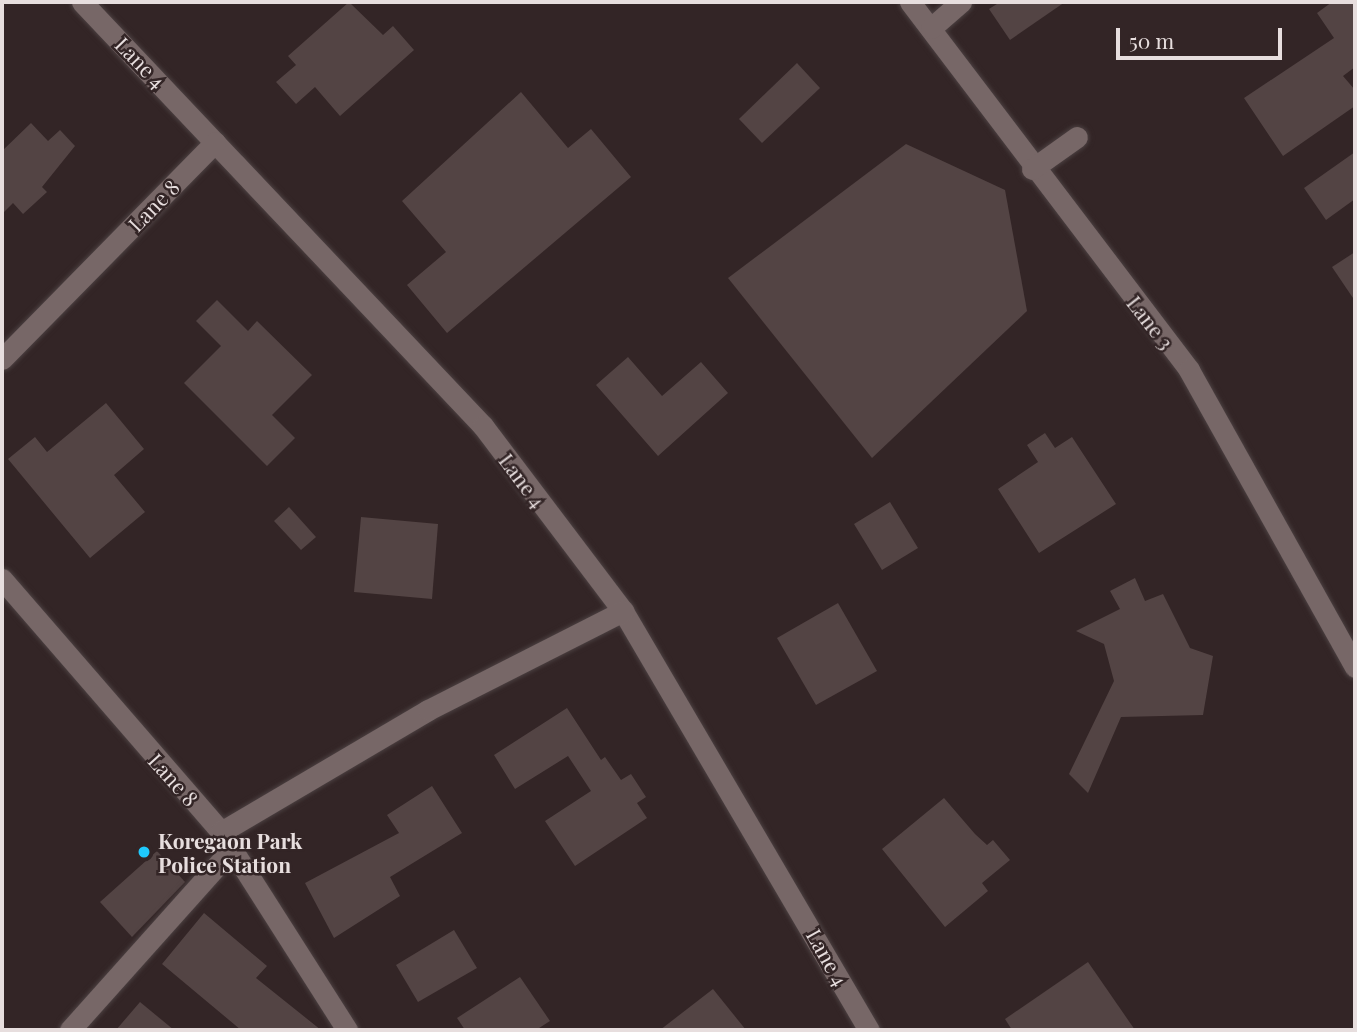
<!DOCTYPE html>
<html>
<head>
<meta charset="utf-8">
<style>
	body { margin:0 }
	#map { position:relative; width:1357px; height:1032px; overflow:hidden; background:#332526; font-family:"Playfair Display",serif }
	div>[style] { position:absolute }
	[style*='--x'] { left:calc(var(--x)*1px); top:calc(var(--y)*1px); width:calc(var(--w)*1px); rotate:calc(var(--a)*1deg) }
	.building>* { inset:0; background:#534444 }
	.roads { filter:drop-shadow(0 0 2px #4b4041) drop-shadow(0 0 2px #4b4041) }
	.minor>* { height:21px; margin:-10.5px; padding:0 10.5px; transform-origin:10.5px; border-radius:10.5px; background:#776767 }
	.dots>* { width:19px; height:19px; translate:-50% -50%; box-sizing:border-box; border:4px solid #332526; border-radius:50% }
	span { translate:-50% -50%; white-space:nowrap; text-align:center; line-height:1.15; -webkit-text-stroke:5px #332526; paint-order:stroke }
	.street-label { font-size:21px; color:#e7dede }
	.poi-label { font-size:21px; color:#e7dede; font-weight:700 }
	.left { translate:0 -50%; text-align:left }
	.frame { position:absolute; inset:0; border:4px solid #e7dede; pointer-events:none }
	.scale { position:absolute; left:1116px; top:28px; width:166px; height:32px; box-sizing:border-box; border:4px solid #e7dede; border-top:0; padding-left:9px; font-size:21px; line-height:24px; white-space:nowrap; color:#e7dede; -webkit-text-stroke:5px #332526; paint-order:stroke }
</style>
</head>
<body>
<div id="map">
	<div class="building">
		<i style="clip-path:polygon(349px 2px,383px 35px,393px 26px,414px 50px,340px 116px,315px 87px,296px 104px,276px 82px,296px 65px,288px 56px)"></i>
		<i style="clip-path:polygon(1000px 2px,1065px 2px,1010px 40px,989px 9px)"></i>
		<i style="clip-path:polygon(1332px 2px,1355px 2px,1355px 67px,1343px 76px,1355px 90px,1355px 106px,1283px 156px,1244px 98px,1334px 38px,1317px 13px)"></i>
		<i style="clip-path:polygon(797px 63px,820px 88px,762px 143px,739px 119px)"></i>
		<i style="clip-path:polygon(521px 92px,568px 148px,591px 129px,631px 177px,447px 333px,407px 285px,446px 252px,402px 201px)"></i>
		<i style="clip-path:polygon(31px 123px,48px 141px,60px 130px,75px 146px,42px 187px,47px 192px,23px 214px,13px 203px,2px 214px,2px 151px)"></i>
		<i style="clip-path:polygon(906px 144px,1005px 190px,1027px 311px,872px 458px,728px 278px)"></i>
		<i style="clip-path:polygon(1355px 152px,1355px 199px,1326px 220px,1304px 188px)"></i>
		<i style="clip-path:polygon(1355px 252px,1355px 301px,1332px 267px)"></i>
		<i style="clip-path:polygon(217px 300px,248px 331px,257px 321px,312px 375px,272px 415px,295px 438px,267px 466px,184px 383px,221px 346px,196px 321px)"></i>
		<i style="clip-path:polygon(628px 357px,662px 396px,701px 362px,728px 393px,658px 456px,596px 385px)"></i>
		<i style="clip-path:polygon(106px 403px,144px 449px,114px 475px,145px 512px,90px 558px,8px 459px,35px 437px,47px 452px)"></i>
		<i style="clip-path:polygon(1045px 433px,1055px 448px,1072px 437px,1116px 504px,1039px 553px,998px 489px,1038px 462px,1027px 445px)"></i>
		<i style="clip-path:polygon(890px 502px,918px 548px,882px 570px,854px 524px)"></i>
		<i style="clip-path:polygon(289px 507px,316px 537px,301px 550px,274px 521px)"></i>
		<i style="clip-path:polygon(361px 517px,438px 524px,432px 599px,354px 592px)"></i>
		<i style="clip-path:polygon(1135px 578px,1145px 601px,1163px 594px,1190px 648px,1213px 656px,1203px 715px,1121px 717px,1088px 793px,1069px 774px,1114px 681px,1104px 644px,1076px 631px,1120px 609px,1110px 591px)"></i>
		<i style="clip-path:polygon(838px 603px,877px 671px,816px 705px,777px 638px)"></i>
		<i style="clip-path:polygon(567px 708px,601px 760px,605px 757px,621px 780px,631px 774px,646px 797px,637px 803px,647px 818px,575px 866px,545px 821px,591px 791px,568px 756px,515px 789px,494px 755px)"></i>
		<i style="clip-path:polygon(432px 786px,462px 833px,390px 877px,400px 896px,334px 938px,305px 883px,399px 833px,387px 815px)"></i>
		<i style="clip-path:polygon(944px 798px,975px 834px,987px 845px,993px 840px,1010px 860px,982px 883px,988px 891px,945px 927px,882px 849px)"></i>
		<i style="clip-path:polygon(157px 851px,185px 882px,132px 937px,100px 902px)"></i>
		<i style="clip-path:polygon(204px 913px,267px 966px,256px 978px,321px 1030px,241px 1030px,162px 964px)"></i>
		<i style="clip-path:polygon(454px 930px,477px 968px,418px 1002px,396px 965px)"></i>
		<i style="clip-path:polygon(1088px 962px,1135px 1030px,1012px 1030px,1005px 1019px)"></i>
		<i style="clip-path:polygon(520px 977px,550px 1021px,536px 1030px,465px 1030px,457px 1018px)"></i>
		<i style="clip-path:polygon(713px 989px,746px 1030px,660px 1030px)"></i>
		<i style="clip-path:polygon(140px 1002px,174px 1030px,116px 1030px)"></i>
	</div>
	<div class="roads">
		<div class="minor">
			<i style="--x:82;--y:2;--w:584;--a:46.6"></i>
			<i style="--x:483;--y:426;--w:232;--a:52.9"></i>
			<i style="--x:623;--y:611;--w:486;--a:59.6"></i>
			<i style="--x:910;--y:2;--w:462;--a:52.8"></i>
			<i style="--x:1189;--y:370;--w:340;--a:60.8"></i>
			<i style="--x:931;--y:28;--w:40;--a:-41"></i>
			<i style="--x:1032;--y:169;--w:55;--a:-35.4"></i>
			<i style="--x:2;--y:359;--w:304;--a:-45.5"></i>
			<i style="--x:2;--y:579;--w:335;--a:49.1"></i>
			<i style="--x:221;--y:832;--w:235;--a:57.5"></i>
			<i style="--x:221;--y:832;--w:240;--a:-30.5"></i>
			<i style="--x:428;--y:710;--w:219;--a:-26.9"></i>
			<i style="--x:70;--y:1030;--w:241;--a:-48.2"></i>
		</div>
	</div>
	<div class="dots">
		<i style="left:144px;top:852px;background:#1fc9fd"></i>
	</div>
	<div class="street-label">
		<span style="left:141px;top:62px;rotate:46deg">Lane 4</span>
		<span style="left:153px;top:205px;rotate:-46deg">Lane 8</span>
		<span style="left:1151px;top:322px;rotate:52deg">Lane 3</span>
		<span style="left:523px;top:480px;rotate:53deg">Lane 4</span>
		<span style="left:174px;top:779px;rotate:48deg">Lane 8</span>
		<span style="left:828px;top:957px;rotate:61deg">Lane 4</span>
	</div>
	<div class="poi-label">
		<span class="left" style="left:158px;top:852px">Koregaon Park<br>Police Station</span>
	</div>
	<div class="frame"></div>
	<div class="scale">50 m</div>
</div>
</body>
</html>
